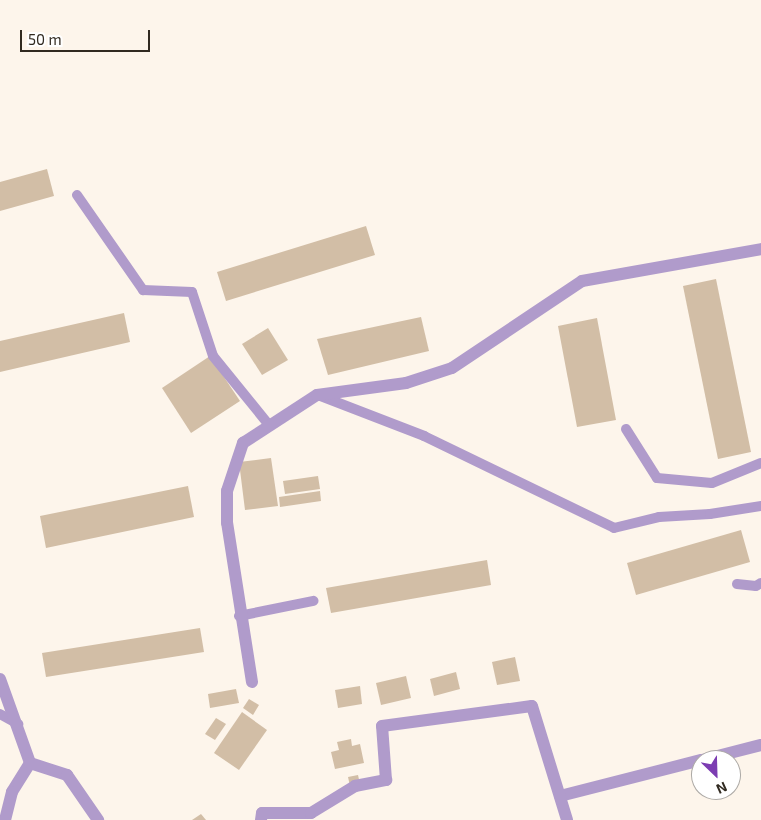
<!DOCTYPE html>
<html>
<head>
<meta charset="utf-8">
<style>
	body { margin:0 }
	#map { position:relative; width:761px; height:820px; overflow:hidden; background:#fdf5eb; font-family:"Exo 2",sans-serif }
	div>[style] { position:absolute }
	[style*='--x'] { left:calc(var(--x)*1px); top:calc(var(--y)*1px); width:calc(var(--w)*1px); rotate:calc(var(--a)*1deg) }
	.building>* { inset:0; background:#d2bea6 }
	.lane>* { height:10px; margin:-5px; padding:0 5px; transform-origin:5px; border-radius:5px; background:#b09bcb }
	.street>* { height:12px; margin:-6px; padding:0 6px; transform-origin:6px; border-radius:6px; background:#b09bcb }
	span { translate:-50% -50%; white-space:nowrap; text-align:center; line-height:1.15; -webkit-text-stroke:4.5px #fff; paint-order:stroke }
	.north { position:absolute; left:691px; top:750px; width:50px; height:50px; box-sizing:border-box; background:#fff; border:1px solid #adaaa6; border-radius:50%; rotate:156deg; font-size:14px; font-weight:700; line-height:20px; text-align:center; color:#312a20 }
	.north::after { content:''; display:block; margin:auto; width:18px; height:22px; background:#7c3db2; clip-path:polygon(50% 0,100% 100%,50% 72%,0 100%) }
	.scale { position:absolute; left:20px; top:30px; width:130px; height:22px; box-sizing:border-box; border:2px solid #312a20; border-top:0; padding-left:6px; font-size:15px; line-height:18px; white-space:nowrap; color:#312a20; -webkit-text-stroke:4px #fff; paint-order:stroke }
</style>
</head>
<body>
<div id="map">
	<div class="building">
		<i style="clip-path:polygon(47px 169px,54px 196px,0 211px,0 182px)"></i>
		<i style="clip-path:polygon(366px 226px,375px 255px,226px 301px,217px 272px)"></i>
		<i style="clip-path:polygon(716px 279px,751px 452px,718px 459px,683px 286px)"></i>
		<i style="clip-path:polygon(124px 313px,130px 342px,0 372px,0 341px)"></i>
		<i style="clip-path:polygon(421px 317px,429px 351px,328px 375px,317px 339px)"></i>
		<i style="clip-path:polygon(597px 318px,616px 420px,577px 427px,558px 326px)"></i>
		<i style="clip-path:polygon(268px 328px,288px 360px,262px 375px,242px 344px)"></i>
		<i style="clip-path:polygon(210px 356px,240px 401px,191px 433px,162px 388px)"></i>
		<i style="clip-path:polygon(271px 458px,278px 506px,245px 510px,239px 462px)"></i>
		<i style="clip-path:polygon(318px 476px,320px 489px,285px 494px,283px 481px)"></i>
		<i style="clip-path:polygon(188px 486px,194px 517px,46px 548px,40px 516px)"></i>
		<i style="clip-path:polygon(320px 491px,321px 501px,280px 507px,279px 497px)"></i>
		<i style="clip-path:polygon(741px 530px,750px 562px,636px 595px,627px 563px)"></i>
		<i style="clip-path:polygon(487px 560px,491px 585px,331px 613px,326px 588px)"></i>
		<i style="clip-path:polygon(200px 628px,204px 652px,46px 677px,42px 653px)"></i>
		<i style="clip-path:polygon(515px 657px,520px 681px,497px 685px,492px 662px)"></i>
		<i style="clip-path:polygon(456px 672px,460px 689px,434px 696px,430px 679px)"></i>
		<i style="clip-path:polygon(406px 676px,411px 698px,381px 705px,376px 683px)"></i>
		<i style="clip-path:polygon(360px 686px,362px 704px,338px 708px,335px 690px)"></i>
		<i style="clip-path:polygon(236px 689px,239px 703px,210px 708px,208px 694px)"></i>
		<i style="clip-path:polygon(249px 699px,259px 705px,253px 715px,243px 708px)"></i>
		<i style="clip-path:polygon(242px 712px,267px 730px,239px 770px,214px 753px)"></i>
		<i style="clip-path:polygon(216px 718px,226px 724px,215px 740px,205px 734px)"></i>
		<i style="clip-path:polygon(351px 739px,352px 746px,360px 744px,364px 763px,335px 769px,331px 752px,339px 750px,337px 742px)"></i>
		<i style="clip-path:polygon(358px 775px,360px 784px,350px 786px,348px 777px)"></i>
		<i style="clip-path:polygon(201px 814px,206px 820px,192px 820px)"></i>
	</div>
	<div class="lane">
		<i style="--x:77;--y:195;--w:116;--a:55.2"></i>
		<i style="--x:143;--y:290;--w:49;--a:2.3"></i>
		<i style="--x:192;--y:292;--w:67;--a:71.8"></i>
		<i style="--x:213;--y:356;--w:89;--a:50.9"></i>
		<i style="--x:318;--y:395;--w:114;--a:21.1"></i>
		<i style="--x:424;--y:436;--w:211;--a:25.8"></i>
		<i style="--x:614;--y:528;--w:46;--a:-13.7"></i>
		<i style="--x:659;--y:517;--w:51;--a:-3.4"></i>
		<i style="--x:710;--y:514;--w:52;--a:-8.9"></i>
		<i style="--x:626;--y:429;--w:58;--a:57.7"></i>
		<i style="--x:657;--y:478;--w:55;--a:5.2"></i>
		<i style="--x:712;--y:483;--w:53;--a:-22.2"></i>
		<i style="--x:737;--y:584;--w:19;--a:6"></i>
		<i style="--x:756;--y:586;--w:6;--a:-31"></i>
		<i style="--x:239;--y:616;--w:76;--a:-11.5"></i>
		<i style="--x:0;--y:714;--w:21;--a:29"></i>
	</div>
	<div class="street">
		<i style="--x:0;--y:679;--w:89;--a:70.3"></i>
		<i style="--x:30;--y:763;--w:34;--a:122"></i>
		<i style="--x:12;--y:792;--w:29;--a:104"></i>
		<i style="--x:252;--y:682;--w:161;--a:-98.9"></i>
		<i style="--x:227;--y:523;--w:32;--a:-90"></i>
		<i style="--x:227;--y:491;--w:51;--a:-71.6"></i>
		<i style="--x:243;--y:443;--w:88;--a:-33"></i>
		<i style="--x:317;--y:395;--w:90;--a:-7.7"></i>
		<i style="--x:406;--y:383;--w:48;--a:-18.1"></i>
		<i style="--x:452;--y:368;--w:156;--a:-33.8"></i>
		<i style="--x:582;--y:281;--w:182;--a:-10.1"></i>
		<i style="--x:702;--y:760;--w:61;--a:-14.3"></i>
		<i style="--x:30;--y:763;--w:39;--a:18"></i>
		<i style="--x:67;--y:775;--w:55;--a:55.4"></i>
		<i style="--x:560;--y:796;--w:146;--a:-14.3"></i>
		<i style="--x:261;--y:820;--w:7;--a:-82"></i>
		<i style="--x:262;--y:813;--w:49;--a:0"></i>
		<i style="--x:311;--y:813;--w:52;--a:-31.5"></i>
		<i style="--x:355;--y:786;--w:32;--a:-11"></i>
		<i style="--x:386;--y:780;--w:54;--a:-94.2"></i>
		<i style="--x:382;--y:726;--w:151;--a:-7.6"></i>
		<i style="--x:532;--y:706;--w:119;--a:72.9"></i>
	</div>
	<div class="north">N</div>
	<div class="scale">50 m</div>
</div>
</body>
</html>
